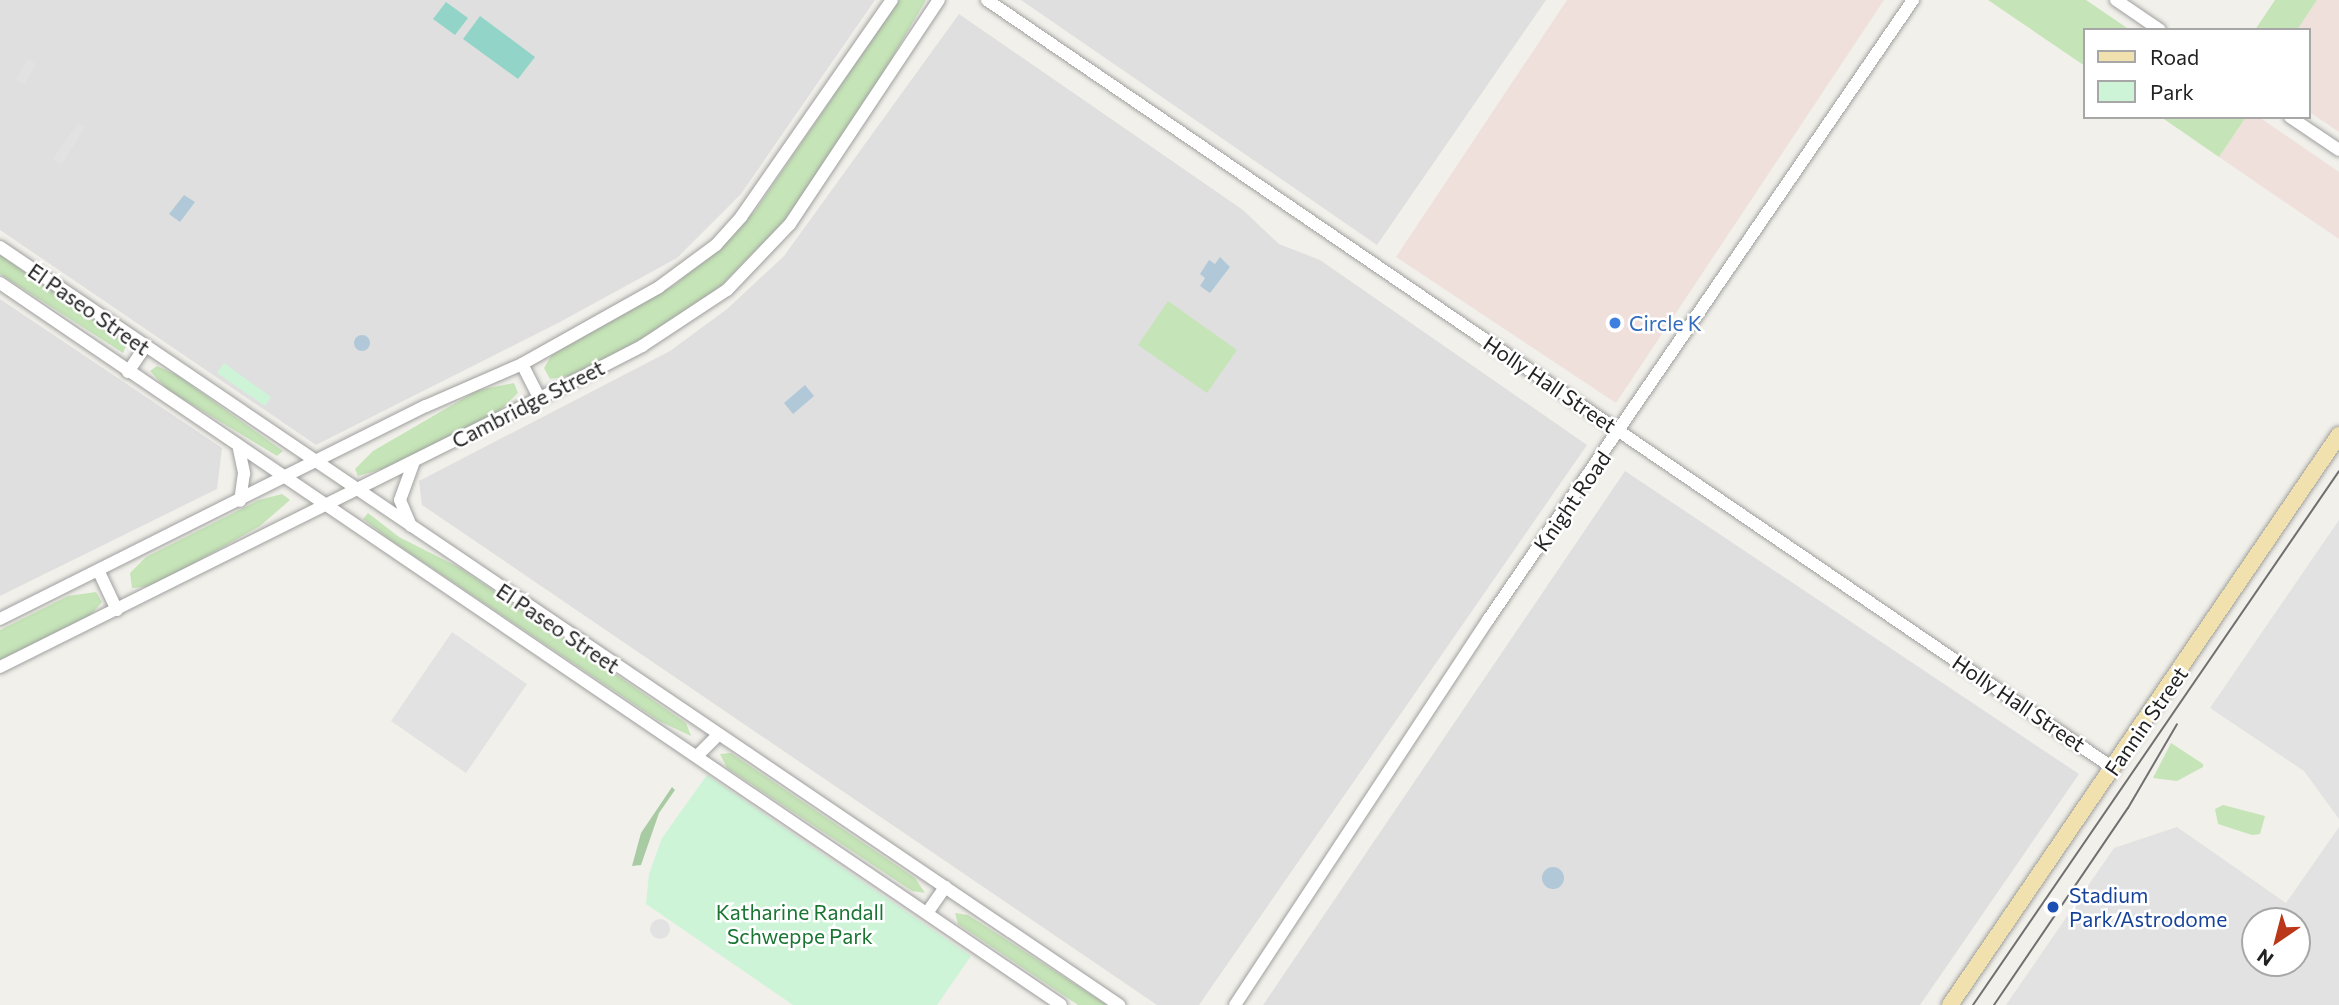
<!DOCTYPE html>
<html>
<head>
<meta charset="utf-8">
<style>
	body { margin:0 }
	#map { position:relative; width:2339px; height:1005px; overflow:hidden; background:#f1f0ea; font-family:Commissioner,sans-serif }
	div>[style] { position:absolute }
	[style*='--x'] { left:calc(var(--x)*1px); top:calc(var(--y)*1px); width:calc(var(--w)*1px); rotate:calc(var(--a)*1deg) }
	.residential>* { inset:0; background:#e0dfdf }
	.commercial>* { inset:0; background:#efe0dc }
	.grass>* { inset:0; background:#c5e4b7 }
	.forest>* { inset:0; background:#a8cba4 }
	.park>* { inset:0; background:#cef4d8 }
	.pitch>* { inset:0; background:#92d5c8 }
	.parking>* { inset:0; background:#e2e2e2 }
	.round { border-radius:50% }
	.water>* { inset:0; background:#b0c8d8 }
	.roads { filter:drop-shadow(0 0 2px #9f9f9f) drop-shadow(0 0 2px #9f9f9f) }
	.tertiary>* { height:12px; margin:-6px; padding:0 6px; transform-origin:6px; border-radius:6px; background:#fff }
	.primary>* { height:16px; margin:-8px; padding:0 8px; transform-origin:8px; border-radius:8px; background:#f1e1ae }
	.tram>* { height:2px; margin:-1px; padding:0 1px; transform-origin:1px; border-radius:1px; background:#707070 }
	.dots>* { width:19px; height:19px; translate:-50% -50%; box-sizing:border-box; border:4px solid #fff; border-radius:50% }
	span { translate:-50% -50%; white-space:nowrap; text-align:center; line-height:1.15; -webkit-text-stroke:5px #fff; paint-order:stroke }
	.street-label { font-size:21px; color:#222 }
	.shop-label { font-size:21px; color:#366cbe }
	.left { translate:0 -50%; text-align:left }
	.transit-label { font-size:21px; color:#164399 }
	.park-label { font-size:21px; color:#1a7533 }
	.legend { position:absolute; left:2083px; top:28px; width:228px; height:91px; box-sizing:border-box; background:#fff; border:2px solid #a7a7a7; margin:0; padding:9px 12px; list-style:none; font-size:21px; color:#222 }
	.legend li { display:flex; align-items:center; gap:14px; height:35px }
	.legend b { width:35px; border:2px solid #a7a7a7 }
	.north { position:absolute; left:2241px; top:907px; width:70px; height:70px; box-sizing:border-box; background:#fff; border:2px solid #a7a7a7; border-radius:50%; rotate:215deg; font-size:19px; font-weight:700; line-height:28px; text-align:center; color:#222 }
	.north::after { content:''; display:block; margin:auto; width:24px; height:32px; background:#ba371a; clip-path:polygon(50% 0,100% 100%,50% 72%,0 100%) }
</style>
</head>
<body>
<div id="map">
	<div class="residential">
		<i style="clip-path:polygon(0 0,875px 0,741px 194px,677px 258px,560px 322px,316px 445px,0 230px)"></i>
		<i style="clip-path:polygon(1021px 0,1546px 0,1377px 245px)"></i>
		<i style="clip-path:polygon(959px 14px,1243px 210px,1279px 244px,1320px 260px,1587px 445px,1199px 1005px,1157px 1005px,422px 505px,419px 481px,670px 351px,727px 309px,784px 256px)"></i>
		<i style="clip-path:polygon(0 299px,222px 448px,217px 489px,0 596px)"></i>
		<i style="clip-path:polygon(1625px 471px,2079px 774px,1920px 1005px,1263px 1005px)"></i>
	</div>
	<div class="commercial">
		<i style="clip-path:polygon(1567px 0,1884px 0,1616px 403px,1396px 257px)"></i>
		<i style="clip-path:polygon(2317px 0,2339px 0,2339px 132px,2309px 112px,2309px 30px,2297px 30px)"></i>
		<i style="clip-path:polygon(2246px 117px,2259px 117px,2339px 172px,2339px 239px,2219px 157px)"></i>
	</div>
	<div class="grass">
		<i style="clip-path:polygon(899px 0,926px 0,875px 87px,785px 220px,714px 293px,652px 334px,575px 375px,550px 379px,544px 368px,552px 355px,676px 284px,755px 211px)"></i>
		<i style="clip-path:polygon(1988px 0,2086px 0,2130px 30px,2085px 30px,2085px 66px)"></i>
		<i style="clip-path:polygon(2275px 0,2317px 0,2297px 30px,2255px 30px)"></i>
		<i style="clip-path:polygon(2161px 117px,2246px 117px,2219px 157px)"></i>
		<i style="clip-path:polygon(0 255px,106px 327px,127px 344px,123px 353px,0 274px)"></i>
		<i style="clip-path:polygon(1168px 301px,1237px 350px,1207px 393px,1138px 345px)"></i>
		<i style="clip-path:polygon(157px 366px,177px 375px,283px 451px,277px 456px,168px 390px,150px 371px)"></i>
		<i style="clip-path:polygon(514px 383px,518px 393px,496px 414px,389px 467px,358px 476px,355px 469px,373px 451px,478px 390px)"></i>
		<i style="clip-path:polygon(282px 494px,290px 500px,260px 526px,154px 586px,132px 588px,130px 573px,146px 557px,259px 500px)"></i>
		<i style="clip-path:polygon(368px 513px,399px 537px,460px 568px,559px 635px,686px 723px,691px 736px,659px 721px,389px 539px,363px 519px)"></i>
		<i style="clip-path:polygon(96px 592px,102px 602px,86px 620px,0 663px,0 630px,68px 596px)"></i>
		<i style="clip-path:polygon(2171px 743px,2203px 764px,2203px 767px,2177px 781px,2153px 778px)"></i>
		<i style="clip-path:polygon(731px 753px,915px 878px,925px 893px,912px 891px,727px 768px,720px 754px)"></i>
		<i style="clip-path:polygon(2223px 805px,2265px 816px,2260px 834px,2252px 835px,2218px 824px,2215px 809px)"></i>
		<i style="clip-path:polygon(955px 913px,968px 915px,1107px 1005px,1078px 1005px,958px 924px)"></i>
	</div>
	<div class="forest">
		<i style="clip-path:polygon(672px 787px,675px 790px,659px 813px,641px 865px,632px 866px,641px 833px)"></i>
	</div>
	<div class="park">
		<i style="clip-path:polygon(224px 363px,271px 397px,265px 406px,217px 373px)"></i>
		<i style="clip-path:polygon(707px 775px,971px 956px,937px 1005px,793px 1005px,646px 904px,649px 874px,662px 838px)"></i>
	</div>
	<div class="pitch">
		<i style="clip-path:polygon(446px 2px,468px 18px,455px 35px,433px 19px)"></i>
		<i style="clip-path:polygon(480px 16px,535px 57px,518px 79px,463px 39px)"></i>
	</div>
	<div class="parking">
		<i style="clip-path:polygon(28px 59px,36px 64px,24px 85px,16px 80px)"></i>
		<i style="clip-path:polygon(78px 123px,85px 128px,61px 165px,53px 159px)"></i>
		<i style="clip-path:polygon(2339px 520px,2339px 819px,2304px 771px,2210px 708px)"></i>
		<i style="clip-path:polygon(452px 632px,527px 684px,466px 773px,391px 721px)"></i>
		<i style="clip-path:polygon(evenodd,2177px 827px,2286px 903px,2339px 827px,2339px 1005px,2006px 1005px,2114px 848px,2177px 827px,2255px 921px,2297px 921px,2297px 963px,2255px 963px,2255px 921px)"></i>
		<i class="round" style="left:650px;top:919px;width:20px;height:20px"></i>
	</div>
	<div class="water">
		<i style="clip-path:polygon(184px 195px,195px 202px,180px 222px,169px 214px)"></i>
		<i style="clip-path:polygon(1220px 257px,1230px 267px,1210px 293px,1200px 286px,1205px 278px,1200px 274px,1209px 260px,1215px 264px)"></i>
		<i class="round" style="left:354px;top:335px;width:16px;height:16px"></i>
		<i style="clip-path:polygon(805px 385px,814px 396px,793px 414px,784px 403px)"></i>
		<i class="round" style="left:1542px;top:867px;width:22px;height:22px"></i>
	</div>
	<div class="roads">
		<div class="tertiary">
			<i style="--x:987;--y:0;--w:1363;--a:34.3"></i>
			<i style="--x:2116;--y:0;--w:53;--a:34.3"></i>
			<i style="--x:2290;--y:117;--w:59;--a:34"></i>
			<i style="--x:0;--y:247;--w:1352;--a:34.11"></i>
			<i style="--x:0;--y:283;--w:1283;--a:34.23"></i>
			<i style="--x:522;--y:364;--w:37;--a:63"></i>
			<i style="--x:128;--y:372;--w:29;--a:-56"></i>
			<i style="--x:239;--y:449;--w:25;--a:78"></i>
			<i style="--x:244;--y:473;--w:28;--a:98"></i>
			<i style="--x:411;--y:526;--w:28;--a:-113"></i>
			<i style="--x:400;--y:500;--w:38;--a:-70"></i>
			<i style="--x:99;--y:572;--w:42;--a:64.7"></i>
			<i style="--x:0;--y:619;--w:476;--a:-26.6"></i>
			<i style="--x:426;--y:406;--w:105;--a:-23.6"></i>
			<i style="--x:522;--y:364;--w:157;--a:-29.3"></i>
			<i style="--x:659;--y:287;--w:71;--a:-36.4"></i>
			<i style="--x:716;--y:245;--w:38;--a:-48"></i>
			<i style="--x:741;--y:217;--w:264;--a:-55.2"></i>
			<i style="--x:0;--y:667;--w:650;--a:-26.49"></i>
			<i style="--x:582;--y:377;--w:68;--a:-27.3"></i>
			<i style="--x:642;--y:346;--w:102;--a:-33.4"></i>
			<i style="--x:727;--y:290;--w:91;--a:-46.3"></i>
			<i style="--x:790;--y:224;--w:269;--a:-56.4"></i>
			<i style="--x:697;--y:756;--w:30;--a:-45"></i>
			<i style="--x:927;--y:913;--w:32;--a:-55"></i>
			<i style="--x:1235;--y:1005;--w:461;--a:-56.7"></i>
			<i style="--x:1488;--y:620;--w:752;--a:-55.57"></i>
		</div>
		<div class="primary">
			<i style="--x:1950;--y:1005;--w:690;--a:-55.69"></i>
		</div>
	</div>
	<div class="tram">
		<i style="--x:1973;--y:1005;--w:647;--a:-55.57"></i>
		<i style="--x:1994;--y:1005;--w:238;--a:-55.8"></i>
		<i style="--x:2128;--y:808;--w:97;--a:-59.7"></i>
	</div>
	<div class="dots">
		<i style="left:1615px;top:323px;background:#3f7fe0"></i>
		<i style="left:2053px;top:907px;background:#1a4fb4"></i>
	</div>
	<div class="street-label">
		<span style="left:89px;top:309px;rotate:35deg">El Paseo Street</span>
		<span style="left:1550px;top:384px;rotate:34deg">Holly Hall Street</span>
		<span style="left:528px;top:404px;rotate:-27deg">Cambridge Street</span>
		<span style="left:1572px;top:501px;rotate:-55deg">Knight Road</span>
		<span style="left:558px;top:628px;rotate:34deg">El Paseo Street</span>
		<span style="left:2019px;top:703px;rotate:34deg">Holly Hall Street</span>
		<span style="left:2146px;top:721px;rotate:-55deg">Fannin Street</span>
	</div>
	<div class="shop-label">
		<span class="left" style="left:1629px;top:323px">Circle K</span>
	</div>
	<div class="transit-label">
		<span class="left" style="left:2069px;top:907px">Stadium<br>Park/Astrodome</span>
	</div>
	<div class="park-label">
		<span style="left:800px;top:924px">Katharine Randall<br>Schweppe Park</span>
	</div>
	<ul class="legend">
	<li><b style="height:9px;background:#f1e1ae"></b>Road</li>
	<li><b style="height:19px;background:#cef4d8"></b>Park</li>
	</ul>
	<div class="north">N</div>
</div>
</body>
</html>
